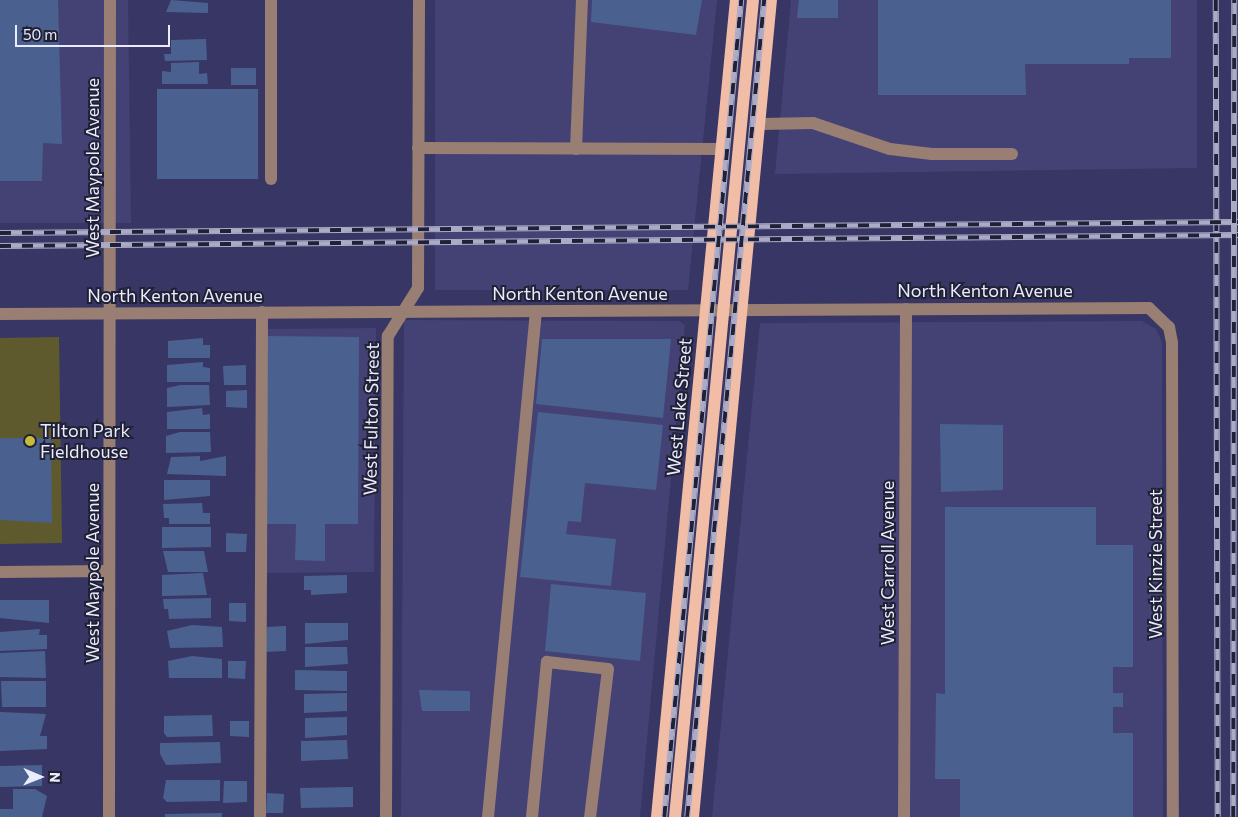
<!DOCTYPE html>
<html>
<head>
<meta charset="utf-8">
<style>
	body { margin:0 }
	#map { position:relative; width:1238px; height:817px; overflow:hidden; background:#383664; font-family:Commissioner,sans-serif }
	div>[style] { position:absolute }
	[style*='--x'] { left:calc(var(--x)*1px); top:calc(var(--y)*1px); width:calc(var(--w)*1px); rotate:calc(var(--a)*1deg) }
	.built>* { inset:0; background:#444175 }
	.green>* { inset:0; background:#5e5a2e }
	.building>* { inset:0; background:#4a6190 }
	.minor>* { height:12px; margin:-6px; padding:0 6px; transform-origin:6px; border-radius:6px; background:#987e73 }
	.major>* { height:12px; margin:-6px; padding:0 6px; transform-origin:6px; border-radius:6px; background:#f2bda7 }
	.rail>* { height:5.5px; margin-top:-2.75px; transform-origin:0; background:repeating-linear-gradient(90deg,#212136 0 11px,#ababc7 0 22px); box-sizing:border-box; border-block:1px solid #ababc7 }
	.dots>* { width:14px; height:14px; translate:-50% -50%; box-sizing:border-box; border:2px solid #212136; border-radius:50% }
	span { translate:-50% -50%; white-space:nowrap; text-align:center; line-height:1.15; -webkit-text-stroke:4px #212136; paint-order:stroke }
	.street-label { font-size:18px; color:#eaebfd }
	.poi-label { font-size:18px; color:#eaebfd }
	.left { translate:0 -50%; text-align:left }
	.north { position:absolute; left:15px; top:752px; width:50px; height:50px; -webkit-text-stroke:4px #212136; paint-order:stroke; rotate:91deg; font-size:14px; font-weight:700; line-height:20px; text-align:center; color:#eaebfd }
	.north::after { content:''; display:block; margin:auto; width:18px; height:22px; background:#eaebfd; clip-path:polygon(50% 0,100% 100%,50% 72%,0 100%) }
	.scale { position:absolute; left:15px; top:25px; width:155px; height:22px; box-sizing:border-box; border:2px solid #eaebfd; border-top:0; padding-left:6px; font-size:15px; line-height:18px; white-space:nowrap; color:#eaebfd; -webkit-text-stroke:4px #212136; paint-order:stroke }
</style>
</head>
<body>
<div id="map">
	<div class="built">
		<i style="clip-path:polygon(0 0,128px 0,131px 223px,0 223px)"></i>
		<i style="clip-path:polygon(435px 0,717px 0,688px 290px,435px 290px)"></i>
		<i style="clip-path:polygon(791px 0,1197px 0,1197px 168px,775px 174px)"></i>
		<i style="clip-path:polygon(404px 320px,679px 321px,685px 325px,640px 817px,401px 817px)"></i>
		<i style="clip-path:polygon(1142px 321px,1156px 329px,1162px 342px,1163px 817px,712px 817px,760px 323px)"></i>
		<i style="clip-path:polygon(376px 328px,374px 572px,261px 573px,262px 329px)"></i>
	</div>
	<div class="green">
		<i style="clip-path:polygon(59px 337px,62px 543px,0 544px,0 338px)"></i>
	</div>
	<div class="building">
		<i style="clip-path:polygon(0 0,58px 0,62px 144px,43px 143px,42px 181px,0 181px)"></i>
		<i style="clip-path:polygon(171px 0,208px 3px,208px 13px,166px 12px)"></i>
		<i style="clip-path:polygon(592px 0,702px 0,696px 35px,591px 22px)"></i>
		<i style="clip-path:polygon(799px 0,838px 0,838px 18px,797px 18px)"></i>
		<i style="clip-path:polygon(878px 0,1171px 0,1171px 58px,1129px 58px,1129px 64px,1025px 64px,1026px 95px,878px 95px)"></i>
		<i style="clip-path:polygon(206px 39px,207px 60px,165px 61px,164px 54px,171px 54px,171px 40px)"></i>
		<i style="clip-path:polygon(199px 62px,199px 74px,207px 73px,208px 84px,162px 84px,162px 71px,171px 72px,171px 63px)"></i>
		<i style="clip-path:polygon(231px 68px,256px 68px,256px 85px,231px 85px)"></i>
		<i style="clip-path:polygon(157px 89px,258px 89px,258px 179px,157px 179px)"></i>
		<i style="clip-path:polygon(265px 336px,359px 337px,358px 524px,325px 524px,325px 561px,295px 560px,296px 524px,265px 524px)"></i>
		<i style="clip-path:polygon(203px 338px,203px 345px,210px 345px,210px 358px,168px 358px,168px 341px)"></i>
		<i style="clip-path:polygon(542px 339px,671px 339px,663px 418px,536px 404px)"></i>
		<i style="clip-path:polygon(203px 362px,203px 367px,210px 368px,210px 382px,167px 382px,167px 365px)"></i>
		<i style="clip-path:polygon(246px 365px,246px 385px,224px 385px,223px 366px)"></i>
		<i style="clip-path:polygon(181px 385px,209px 385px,210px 405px,167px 407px,167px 388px)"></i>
		<i style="clip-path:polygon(247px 390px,247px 408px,226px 407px,226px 391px)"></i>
		<i style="clip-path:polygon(202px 408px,203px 415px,210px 414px,210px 429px,167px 429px,167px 412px)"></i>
		<i style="clip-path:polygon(538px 412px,663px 425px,656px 490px,585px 483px,581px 522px,568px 521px,566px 534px,616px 539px,611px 586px,520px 577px)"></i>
		<i style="clip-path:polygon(940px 424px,1003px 425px,1003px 490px,941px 492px)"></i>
		<i style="clip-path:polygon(180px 432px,210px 432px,211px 452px,166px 453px,166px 436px)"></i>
		<i style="clip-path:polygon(0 438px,51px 438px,52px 523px,0 520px)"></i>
		<i style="clip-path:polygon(200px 456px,200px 461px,226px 456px,226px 476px,167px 474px,171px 457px)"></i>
		<i style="clip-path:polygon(164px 480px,210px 480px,210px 496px,164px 500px)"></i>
		<i style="clip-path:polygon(202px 503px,203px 513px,210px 513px,210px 524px,169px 524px,169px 518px,164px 518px,163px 504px)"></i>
		<i style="clip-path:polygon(945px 507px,1096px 507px,1096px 545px,1133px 545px,1133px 667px,1113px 667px,1113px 693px,1123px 693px,1123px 707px,1113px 707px,1113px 733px,1133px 733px,1133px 817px,960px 817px,960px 779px,935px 779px,936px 693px,945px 694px)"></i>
		<i style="clip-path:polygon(162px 527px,211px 527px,211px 547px,162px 548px)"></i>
		<i style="clip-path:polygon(226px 533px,247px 534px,246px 552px,226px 552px)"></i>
		<i style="clip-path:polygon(163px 551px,204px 551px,208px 572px,168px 572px)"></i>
		<i style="clip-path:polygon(203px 573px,207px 595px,162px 596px,162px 575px)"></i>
		<i style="clip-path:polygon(347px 575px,347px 593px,311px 595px,311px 590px,304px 590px,304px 576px)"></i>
		<i style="clip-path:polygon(551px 584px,646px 593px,640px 661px,545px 651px)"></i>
		<i style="clip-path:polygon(211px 598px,211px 618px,169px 619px,168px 609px,164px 609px,163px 599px)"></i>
		<i style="clip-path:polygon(0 600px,49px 600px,49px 623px,0 618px)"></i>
		<i style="clip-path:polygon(229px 603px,246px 603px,246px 622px,229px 621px)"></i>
		<i style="clip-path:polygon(305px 623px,348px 623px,348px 640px,305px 644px)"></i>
		<i style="clip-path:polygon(192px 625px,222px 627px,223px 647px,170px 648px,167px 631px)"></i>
		<i style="clip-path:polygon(286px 626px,286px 651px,265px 652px,267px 627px)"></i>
		<i style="clip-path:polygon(40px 629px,39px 635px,47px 635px,47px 649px,0 651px,0 632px)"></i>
		<i style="clip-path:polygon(305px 647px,347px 647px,348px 664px,305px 667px)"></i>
		<i style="clip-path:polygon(45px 651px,46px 678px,0 677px,0 653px)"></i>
		<i style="clip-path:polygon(192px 656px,222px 659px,222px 678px,169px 678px,168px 661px)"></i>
		<i style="clip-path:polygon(228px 661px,246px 661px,245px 679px,228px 678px)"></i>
		<i style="clip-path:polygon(295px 670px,347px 671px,347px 691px,295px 690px)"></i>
		<i style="clip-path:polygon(1px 681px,46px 681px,46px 707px,2px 707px)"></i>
		<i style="clip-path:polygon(419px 690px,470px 691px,470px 711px,422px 711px)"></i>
		<i style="clip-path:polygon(347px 693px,347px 711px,304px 713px,304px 694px)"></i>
		<i style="clip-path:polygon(0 712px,46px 714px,40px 736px,47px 736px,47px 749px,0 751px)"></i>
		<i style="clip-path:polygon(212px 715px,213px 736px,167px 737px,164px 733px,164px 716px)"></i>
		<i style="clip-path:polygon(347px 717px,347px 735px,305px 738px,305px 718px)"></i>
		<i style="clip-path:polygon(230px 721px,249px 721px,249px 737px,230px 736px)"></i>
		<i style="clip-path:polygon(347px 740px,348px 759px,301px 761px,301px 741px)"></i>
		<i style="clip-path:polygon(220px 742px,221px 763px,166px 765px,160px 754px,160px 743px)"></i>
		<i style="clip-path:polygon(42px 765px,42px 786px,0 787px,0 766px)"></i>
		<i style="clip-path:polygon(166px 780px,220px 780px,220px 801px,167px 802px,163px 798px)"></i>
		<i style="clip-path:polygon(224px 781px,247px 781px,247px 802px,223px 803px)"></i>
		<i style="clip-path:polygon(353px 787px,353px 807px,301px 808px,300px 788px)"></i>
		<i style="clip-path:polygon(13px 789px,35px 789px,47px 796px,42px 817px,0 817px,0 809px,13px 809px)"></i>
		<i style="clip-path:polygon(267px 793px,284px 794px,283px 813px,266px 813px)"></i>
		<i style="clip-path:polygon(222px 813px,222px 817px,165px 817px,165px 814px)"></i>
	</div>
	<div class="minor">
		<i style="--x:759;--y:124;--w:54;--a:-1.1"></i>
		<i style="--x:813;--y:123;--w:81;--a:18.7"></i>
		<i style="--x:890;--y:149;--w:42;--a:6.8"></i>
		<i style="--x:932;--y:154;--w:80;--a:0"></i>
		<i style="--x:418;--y:148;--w:304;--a:0.2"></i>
		<i style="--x:576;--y:149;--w:149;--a:-87.7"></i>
		<i style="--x:271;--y:179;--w:179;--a:-90"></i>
		<i style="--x:0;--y:314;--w:1149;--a:-0.3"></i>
		<i style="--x:1149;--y:308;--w:28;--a:44"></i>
		<i style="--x:1169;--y:327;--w:16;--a:79"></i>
		<i style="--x:1172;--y:343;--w:474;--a:89.9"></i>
		<i style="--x:0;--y:572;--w:109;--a:-0.5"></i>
		<i style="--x:109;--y:817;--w:817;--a:-89.93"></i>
		<i style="--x:260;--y:817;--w:505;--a:-89.77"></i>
		<i style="--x:386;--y:817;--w:481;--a:-89.8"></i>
		<i style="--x:388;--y:336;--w:57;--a:-58"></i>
		<i style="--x:418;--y:288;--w:288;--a:-89.8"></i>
		<i style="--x:488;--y:817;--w:508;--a:-84.58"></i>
		<i style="--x:532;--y:817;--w:156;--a:-84.5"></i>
		<i style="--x:547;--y:662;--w:61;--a:6.5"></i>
		<i style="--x:608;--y:669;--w:149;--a:96.9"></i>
		<i style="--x:904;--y:817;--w:508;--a:-89.77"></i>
	</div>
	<div class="major">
		<i style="--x:657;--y:817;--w:821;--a:-84.48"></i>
		<i style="--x:675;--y:817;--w:821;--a:-84.55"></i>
		<i style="--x:693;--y:817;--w:821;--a:-84.55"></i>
	</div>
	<div class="rail">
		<i style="--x:1216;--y:0;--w:817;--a:89.86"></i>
		<i style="--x:0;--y:233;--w:1238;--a:-0.51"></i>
		<i style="--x:0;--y:246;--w:1238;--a:-0.51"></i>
		<i style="--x:664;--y:817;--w:821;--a:-84.62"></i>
		<i style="--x:687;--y:817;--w:821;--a:-84.62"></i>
		<i style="--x:1233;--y:817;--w:817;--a:-89.93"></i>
	</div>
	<div class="dots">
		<i style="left:30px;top:441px;background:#c8bb3b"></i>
	</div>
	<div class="street-label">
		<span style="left:92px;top:168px;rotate:-90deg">West Maypole Avenue</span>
		<span style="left:985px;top:290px">North Kenton Avenue</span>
		<span style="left:580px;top:293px">North Kenton Avenue</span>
		<span style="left:175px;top:295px">North Kenton Avenue</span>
		<span style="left:679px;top:407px;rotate:-85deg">West Lake Street</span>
		<span style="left:371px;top:419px;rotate:-89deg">West Fulton Street</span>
		<span style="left:887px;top:563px;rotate:-90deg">West Carroll Avenue</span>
		<span style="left:1155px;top:564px;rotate:-90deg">West Kinzie Street</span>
		<span style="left:92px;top:573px;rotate:-90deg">West Maypole Avenue</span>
	</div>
	<div class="poi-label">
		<span class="left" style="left:40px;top:441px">Tilton Park<br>Fieldhouse</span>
	</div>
	<div class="north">N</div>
	<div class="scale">50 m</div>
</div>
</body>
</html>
